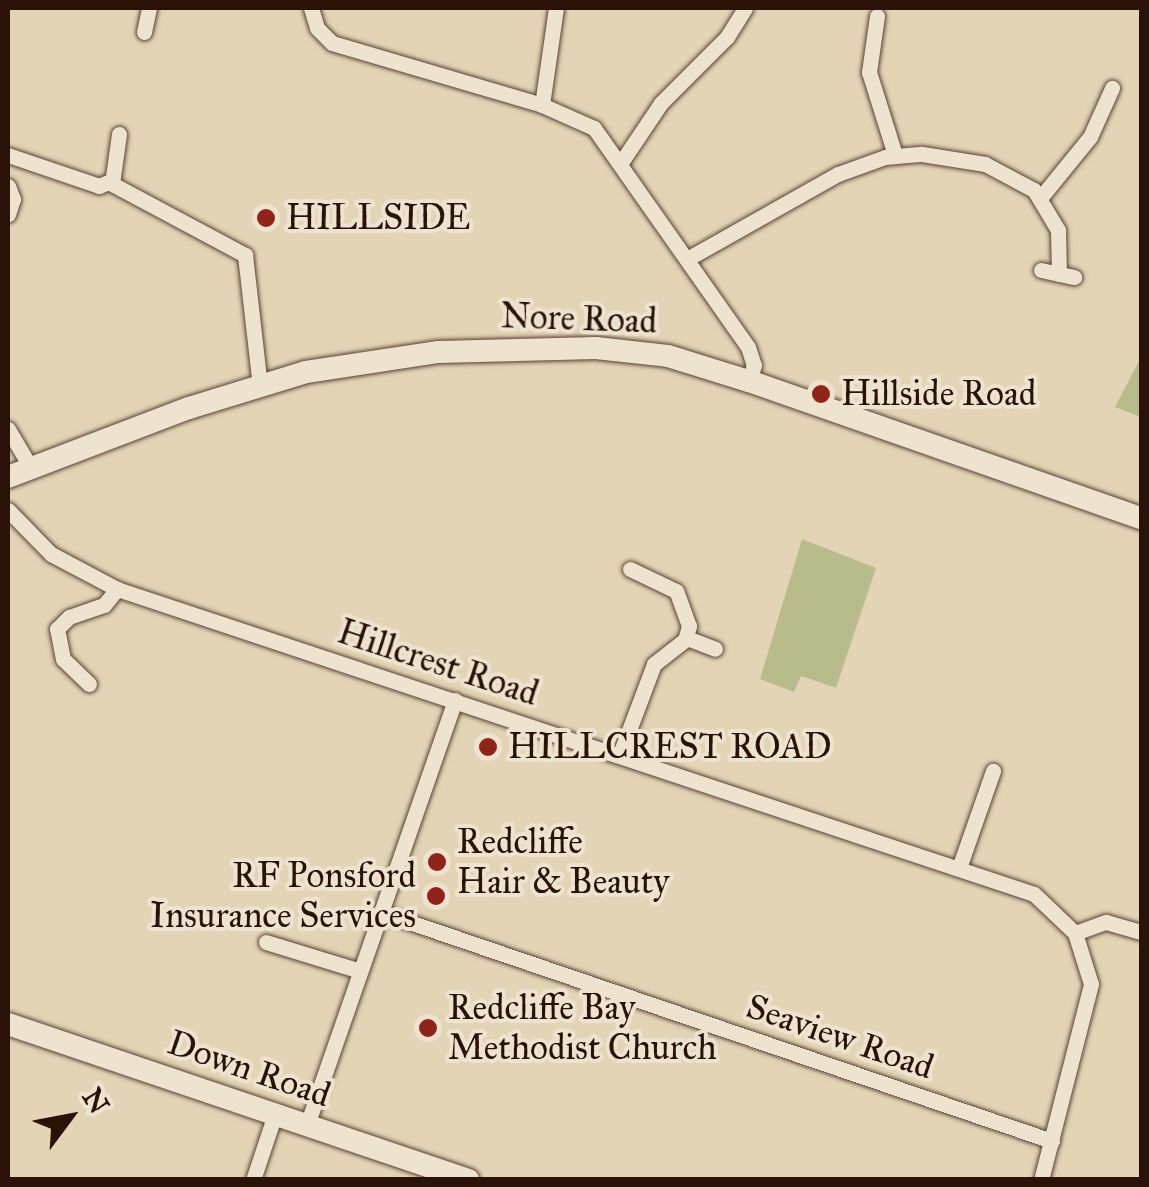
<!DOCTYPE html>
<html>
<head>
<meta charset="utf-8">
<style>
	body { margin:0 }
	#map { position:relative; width:1149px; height:1187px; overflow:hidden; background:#e3d4b5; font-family:"IM FELL Great Primer",serif }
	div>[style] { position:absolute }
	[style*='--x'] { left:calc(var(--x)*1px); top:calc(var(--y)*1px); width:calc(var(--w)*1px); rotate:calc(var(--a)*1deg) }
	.green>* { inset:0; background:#b8bc8a }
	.roads { filter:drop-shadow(0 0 2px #584234) drop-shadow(0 0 2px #584234) }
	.street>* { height:15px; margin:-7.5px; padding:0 7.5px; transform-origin:7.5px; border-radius:7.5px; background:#ede3cf }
	.secondary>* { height:22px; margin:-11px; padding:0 11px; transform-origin:11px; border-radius:11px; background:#ede3cf }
	.dots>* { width:28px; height:28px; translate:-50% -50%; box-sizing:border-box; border:5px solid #ede3cf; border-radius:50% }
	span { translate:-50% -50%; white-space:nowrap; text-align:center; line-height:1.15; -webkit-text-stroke:8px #ede3cf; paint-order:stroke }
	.poi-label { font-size:35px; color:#2a1209 }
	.left { translate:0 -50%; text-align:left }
	.right { translate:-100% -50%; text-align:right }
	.street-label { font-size:35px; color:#2a1209 }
	.frame { position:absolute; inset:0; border:10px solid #2a1209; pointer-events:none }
	.north { position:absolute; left:20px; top:1067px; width:100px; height:100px; -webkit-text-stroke:8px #ede3cf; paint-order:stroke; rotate:58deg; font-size:28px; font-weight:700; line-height:40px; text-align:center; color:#2a1209 }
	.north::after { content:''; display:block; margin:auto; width:35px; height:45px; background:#2a1209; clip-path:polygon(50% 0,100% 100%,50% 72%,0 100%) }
</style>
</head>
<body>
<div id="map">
	<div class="green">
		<i style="clip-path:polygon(1141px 357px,1141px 417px,1115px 407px)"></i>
		<i style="clip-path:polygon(802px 539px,876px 568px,836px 688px,801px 676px,794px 692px,760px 679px)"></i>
	</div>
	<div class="roads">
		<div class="street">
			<i style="--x:311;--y:8;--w:21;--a:73"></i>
			<i style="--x:317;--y:28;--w:21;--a:45"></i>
			<i style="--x:332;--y:43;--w:219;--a:16.4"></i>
			<i style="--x:542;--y:105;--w:57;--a:23.9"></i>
			<i style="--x:594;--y:128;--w:268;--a:54.9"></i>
			<i style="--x:748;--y:347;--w:19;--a:72"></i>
			<i style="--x:754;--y:365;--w:17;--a:107"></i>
			<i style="--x:877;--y:16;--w:57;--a:98.1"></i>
			<i style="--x:869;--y:72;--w:87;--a:72.6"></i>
			<i style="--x:144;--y:32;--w:25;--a:-78"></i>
			<i style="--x:542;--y:105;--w:98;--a:-81.8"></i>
			<i style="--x:119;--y:134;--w:50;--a:98"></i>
			<i style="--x:112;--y:184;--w:151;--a:28.1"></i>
			<i style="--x:245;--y:255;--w:132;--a:83.5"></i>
			<i style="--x:8;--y:155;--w:96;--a:18.8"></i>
			<i style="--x:99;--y:186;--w:13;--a:-23"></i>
			<i style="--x:622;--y:161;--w:70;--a:-56.1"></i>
			<i style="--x:661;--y:103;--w:93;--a:-45"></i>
			<i style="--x:727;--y:37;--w:34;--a:-58"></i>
			<i style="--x:8;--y:186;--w:14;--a:69"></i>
			<i style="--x:13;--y:199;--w:16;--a:108"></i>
			<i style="--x:1041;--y:197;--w:77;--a:-50.8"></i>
			<i style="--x:1090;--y:137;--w:54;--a:-65.8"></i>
			<i style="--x:687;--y:259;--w:173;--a:-29.4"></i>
			<i style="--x:838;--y:174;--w:50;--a:-19.9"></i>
			<i style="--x:885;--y:157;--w:37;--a:-5"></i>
			<i style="--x:922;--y:154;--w:64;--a:9"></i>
			<i style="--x:985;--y:164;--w:55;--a:28"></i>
			<i style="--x:1034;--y:190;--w:47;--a:59"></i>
			<i style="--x:1058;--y:230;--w:44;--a:88.7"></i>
			<i style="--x:1041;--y:270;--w:34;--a:12"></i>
			<i style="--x:8;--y:429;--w:45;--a:59.5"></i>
			<i style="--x:8;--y:510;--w:62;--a:45.7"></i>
			<i style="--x:51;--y:554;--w:75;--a:27.9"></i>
			<i style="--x:117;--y:589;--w:966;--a:18.4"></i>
			<i style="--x:1034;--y:894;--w:57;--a:43.6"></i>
			<i style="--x:1075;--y:933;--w:53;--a:72.6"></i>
			<i style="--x:1091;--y:984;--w:202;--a:104.3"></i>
			<i style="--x:687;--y:638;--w:30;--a:21"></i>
			<i style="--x:89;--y:684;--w:36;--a:-136"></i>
			<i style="--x:63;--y:659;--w:31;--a:-101"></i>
			<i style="--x:57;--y:629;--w:17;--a:-45"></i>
			<i style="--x:69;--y:617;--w:37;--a:-19"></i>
			<i style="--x:104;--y:605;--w:21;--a:-51"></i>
			<i style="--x:620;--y:754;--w:96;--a:-69.3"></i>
			<i style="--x:654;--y:664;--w:39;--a:-38"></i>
			<i style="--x:685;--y:640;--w:15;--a:-74"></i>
			<i style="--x:689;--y:626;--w:37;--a:-110"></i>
			<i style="--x:676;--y:591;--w:51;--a:-154.4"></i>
			<i style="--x:959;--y:868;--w:103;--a:-70.7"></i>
			<i style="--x:380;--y:912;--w:710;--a:18.82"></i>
			<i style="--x:1075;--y:933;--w:33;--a:-20"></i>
			<i style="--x:1106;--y:922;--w:37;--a:16"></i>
			<i style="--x:266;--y:942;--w:98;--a:17.1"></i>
			<i style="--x:307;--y:1125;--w:450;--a:-70.8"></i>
			<i style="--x:253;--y:1180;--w:70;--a:-71.6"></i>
		</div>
		<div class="secondary">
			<i style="--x:8;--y:477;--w:194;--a:-20.9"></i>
			<i style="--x:189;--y:408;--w:122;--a:-17.1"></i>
			<i style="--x:306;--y:372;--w:134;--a:-8.6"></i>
			<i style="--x:439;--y:352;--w:157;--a:-1.5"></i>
			<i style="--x:596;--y:348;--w:72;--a:6.3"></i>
			<i style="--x:668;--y:356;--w:85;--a:17.2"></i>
			<i style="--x:749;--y:381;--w:417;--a:19.3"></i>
			<i style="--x:8;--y:1024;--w:486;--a:18.7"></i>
		</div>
	</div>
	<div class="dots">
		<i style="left:266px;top:218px;background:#8f2418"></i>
		<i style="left:821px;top:394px;background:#8f2418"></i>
		<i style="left:488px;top:747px;background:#8f2418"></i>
		<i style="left:437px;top:862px;background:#8f2418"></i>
		<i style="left:436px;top:896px;background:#8f2418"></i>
		<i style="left:428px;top:1028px;background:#8f2418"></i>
	</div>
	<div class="poi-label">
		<span class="left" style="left:286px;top:218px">HILLSIDE</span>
		<span class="left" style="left:841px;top:394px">Hillside Road</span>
		<span class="left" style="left:508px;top:747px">HILLCREST ROAD</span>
		<span class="left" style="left:457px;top:862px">Redcliffe<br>Hair &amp; Beauty</span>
		<span class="right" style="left:416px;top:896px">RF Ponsford<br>Insurance Services</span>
		<span class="left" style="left:448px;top:1028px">Redcliffe Bay<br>Methodist Church</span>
	</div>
	<div class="street-label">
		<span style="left:579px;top:319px;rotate:2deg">Nore Road</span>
		<span style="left:438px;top:663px;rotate:18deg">Hillcrest Road</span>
		<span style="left:840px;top:1037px;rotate:19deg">Seaview Road</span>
		<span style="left:249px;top:1069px;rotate:19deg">Down Road</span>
	</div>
	<div class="frame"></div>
	<div class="north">N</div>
</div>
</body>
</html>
